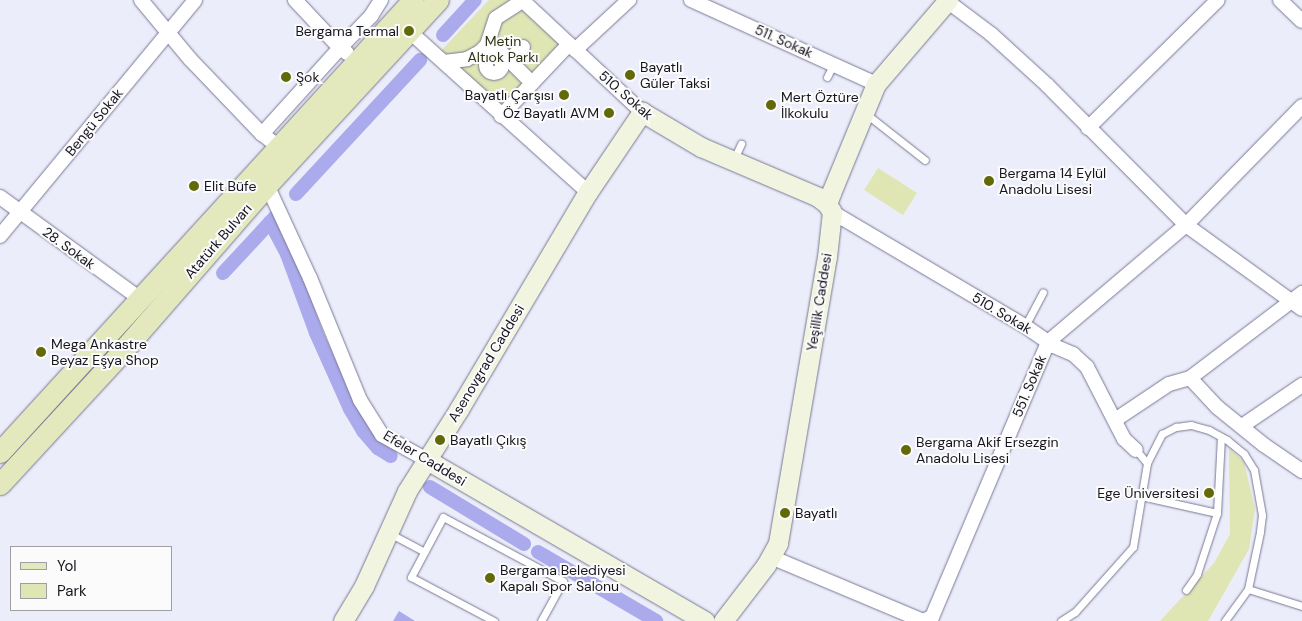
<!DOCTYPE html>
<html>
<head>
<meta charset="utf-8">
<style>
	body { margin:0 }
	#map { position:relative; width:1302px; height:621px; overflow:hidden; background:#ecedfa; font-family:"DM Sans",sans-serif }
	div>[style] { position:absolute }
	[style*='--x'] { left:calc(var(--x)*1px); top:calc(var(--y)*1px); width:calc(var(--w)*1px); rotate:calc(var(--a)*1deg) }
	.green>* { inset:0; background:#dfe5b3 }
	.water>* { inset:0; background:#abaaec }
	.canal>* { height:14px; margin:-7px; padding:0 7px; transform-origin:7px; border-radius:7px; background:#abaaec }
	.roads { filter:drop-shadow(0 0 1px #787895) drop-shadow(0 0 1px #787895) }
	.lane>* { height:7px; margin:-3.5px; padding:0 3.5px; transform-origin:3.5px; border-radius:3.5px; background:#fff }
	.street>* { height:14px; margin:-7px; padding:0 7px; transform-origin:7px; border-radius:7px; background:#fff }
	.street>.ring { margin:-7px; padding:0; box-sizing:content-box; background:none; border:14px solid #fff; border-radius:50% }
	.secondary>* { height:19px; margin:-9.5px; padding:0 9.5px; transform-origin:9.5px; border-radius:9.5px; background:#f1f4de }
	.primary>* { height:21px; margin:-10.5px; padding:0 10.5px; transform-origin:10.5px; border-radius:10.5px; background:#e3e8bd }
	.dots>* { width:14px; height:14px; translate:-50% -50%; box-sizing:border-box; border:2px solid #fbfbfb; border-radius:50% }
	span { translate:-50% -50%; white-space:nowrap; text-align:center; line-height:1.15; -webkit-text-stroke:4px #fbfbfb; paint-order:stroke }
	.poi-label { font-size:14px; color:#15141f }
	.right { translate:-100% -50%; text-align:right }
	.left { translate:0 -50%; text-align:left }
	.park-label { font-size:14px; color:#2e3112 }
	.street-label { font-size:14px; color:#15141f }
	.legend { position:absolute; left:10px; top:546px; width:162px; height:65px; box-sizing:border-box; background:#fbfbfb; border:1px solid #9f9fa3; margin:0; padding:6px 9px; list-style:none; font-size:15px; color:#15141f }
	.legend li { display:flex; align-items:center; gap:10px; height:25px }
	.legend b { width:25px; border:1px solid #9f9fa3 }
</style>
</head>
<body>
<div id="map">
	<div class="green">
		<i style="clip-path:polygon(489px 0,522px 0,569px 44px,501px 116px,437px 55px)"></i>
		<i style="clip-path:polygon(878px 168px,917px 193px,903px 215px,864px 190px)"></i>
		<i style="clip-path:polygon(1229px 448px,1244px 462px,1255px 509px,1249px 549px,1208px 621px,1160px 621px,1214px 563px,1230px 534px)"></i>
	</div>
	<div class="water">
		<i style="clip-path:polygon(399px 611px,415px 621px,393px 621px)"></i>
	</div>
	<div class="canal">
		<i style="--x:443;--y:35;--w:47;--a:-47.6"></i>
		<i style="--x:296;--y:194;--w:183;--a:-47.2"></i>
		<i style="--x:270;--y:222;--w:36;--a:62"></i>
		<i style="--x:287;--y:254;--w:84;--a:69.8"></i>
		<i style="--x:316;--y:333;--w:83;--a:65.9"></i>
		<i style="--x:350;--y:409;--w:26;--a:59"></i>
		<i style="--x:363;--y:431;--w:23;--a:49"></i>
		<i style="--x:378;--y:448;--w:15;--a:32"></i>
		<i style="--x:223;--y:273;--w:76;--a:-47.1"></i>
		<i style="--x:430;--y:487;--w:110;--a:31.2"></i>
		<i style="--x:538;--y:552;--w:137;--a:30.3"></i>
	</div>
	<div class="roads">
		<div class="lane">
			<i style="--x:827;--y:77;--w:16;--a:-63"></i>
			<i style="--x:865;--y:113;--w:76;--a:38.1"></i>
			<i style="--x:734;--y:159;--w:17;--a:-65"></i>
			<i style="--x:1025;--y:326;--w:38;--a:-62"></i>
			<i style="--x:1147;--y:463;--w:33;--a:-63"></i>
			<i style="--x:1162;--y:434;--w:16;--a:-27"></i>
			<i style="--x:1176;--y:427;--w:15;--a:-8"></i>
			<i style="--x:1191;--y:425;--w:19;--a:16"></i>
			<i style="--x:1209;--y:430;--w:21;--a:29"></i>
			<i style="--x:1227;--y:440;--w:22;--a:39"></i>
			<i style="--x:1244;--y:454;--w:19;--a:58"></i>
			<i style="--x:1254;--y:470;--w:46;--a:79.9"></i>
			<i style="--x:1262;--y:515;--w:17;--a:97"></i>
			<i style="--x:1260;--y:532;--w:58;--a:101.9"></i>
			<i style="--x:1248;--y:589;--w:39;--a:126"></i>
			<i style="--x:1141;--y:496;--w:78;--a:12.6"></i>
			<i style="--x:389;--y:533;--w:40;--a:28"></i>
			<i style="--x:1248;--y:589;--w:57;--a:17.5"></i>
			<i style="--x:1186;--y:590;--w:19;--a:-55"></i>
			<i style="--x:1197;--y:574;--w:64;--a:-71.8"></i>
			<i style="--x:1217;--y:513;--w:76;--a:-87"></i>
			<i style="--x:494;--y:621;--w:94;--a:-152.1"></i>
			<i style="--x:411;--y:577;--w:68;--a:-61.9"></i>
			<i style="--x:443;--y:517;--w:136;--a:28.1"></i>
			<i style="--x:563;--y:581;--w:46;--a:118.8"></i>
			<i style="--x:1061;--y:621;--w:17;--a:-33"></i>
			<i style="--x:1075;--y:612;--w:87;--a:-48.3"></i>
			<i style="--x:1133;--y:547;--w:85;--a:-80.5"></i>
			<i style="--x:1147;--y:463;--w:17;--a:-130"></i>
		</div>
		<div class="street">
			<i style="--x:141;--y:0;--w:77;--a:50.3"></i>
			<i style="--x:190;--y:59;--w:104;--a:46.2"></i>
			<i style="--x:262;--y:134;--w:20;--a:37"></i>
			<i style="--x:522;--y:0;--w:164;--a:43"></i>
			<i style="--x:691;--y:0;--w:203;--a:24.4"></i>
			<i style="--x:1280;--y:0;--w:30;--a:44"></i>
			<i style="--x:947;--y:1;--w:55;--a:36.9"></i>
			<i style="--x:991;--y:34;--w:76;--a:42.3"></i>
			<i style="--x:1047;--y:85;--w:197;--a:45.2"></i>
			<i style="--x:1186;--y:225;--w:143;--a:35.9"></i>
			<i style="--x:409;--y:31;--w:241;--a:42"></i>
			<i style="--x:489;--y:40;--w:61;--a:45"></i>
			<i style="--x:575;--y:50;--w:74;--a:-42.8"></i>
			<i style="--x:347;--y:53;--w:9;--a:-144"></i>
			<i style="--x:340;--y:48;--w:45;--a:-45.9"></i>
			<i style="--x:371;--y:16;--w:19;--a:-58"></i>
			<i class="ring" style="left:486px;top:57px;width:2px;height:2px"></i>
			<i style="--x:509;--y:60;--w:19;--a:-43"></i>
			<i style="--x:444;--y:62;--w:23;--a:-7"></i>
			<i style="--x:467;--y:59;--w:15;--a:-28"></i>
			<i style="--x:480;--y:52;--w:10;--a:-45"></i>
			<i style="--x:487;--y:45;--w:28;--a:-72"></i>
			<i style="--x:496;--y:18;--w:31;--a:-33"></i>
			<i style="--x:501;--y:116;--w:99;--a:-46.6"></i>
			<i style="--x:1088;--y:128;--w:182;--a:-44.6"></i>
			<i style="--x:262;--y:134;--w:116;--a:-47.8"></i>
			<i style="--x:340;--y:48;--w:66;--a:-133.2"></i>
			<i style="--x:267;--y:185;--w:102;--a:65.2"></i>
			<i style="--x:310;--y:278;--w:132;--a:67.7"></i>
			<i style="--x:360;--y:400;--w:41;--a:57.8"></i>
			<i style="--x:382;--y:435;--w:51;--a:29.1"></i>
			<i style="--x:0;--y:197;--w:172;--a:36"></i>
			<i style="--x:832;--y:212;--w:224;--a:30.6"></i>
			<i style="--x:1025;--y:326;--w:35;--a:35"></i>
			<i style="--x:1054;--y:346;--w:21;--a:23"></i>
			<i style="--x:1073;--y:354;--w:19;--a:43"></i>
			<i style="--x:1087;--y:367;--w:81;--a:62.8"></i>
			<i style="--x:1124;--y:439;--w:16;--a:43"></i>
			<i style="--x:0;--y:236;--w:306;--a:-50.4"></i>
			<i style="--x:1190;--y:378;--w:40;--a:47"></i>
			<i style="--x:1217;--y:407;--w:60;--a:39"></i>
			<i style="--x:1264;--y:445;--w:46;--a:34.4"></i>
			<i style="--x:1115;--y:420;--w:65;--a:-33.7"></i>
			<i style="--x:1169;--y:384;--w:22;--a:-16"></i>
			<i style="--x:1190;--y:378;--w:141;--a:-37.2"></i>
			<i style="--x:1242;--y:426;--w:73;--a:-34.3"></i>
			<i style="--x:771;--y:557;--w:165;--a:22.8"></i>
			<i style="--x:923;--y:621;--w:10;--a:-24"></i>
			<i style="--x:932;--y:617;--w:298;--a:-67.1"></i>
			<i style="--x:1048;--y:342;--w:181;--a:-40.3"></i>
			<i style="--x:1186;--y:225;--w:166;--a:-45.7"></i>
		</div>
		<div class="secondary">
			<i style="--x:427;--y:460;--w:321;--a:30.1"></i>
			<i style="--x:343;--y:621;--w:41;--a:-59"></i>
			<i style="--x:364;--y:586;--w:104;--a:-65.6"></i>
			<i style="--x:407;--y:491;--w:97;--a:-57.6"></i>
			<i style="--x:459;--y:409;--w:252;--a:-59.3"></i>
			<i style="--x:588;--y:192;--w:97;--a:-56"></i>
			<i style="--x:642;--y:112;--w:69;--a:30.7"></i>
			<i style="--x:701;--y:147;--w:127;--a:23.1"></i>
			<i style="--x:818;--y:197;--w:11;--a:38"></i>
			<i style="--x:723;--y:621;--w:71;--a:-52.5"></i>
			<i style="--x:766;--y:565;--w:25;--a:-61"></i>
			<i style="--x:778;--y:543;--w:290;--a:-80.3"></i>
			<i style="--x:827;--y:257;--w:45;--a:-83.7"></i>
			<i style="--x:832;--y:212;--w:9;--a:-122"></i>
			<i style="--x:827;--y:204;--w:12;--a:-70"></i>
			<i style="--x:831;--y:193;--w:118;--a:-67.6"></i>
			<i style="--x:876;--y:84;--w:111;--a:-49.4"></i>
		</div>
		<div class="primary">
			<i style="--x:0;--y:452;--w:612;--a:-47.58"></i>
			<i style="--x:0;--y:484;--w:174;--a:-47.3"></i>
			<i style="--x:118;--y:356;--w:227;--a:-48.9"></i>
			<i style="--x:267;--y:185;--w:252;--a:-47.3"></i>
		</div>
	</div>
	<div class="dots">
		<i style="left:409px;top:31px;background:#626909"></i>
		<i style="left:630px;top:75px;background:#626909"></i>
		<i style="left:286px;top:77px;background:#626909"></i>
		<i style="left:564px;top:95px;background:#626909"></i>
		<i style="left:771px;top:105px;background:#626909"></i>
		<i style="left:609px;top:113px;background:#626909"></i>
		<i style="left:989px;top:181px;background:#626909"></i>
		<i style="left:194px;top:186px;background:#626909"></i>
		<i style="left:41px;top:352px;background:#626909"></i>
		<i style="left:440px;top:440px;background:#626909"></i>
		<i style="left:906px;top:450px;background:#626909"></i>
		<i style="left:1209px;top:493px;background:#626909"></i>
		<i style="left:785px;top:513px;background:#626909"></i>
		<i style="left:490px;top:578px;background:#626909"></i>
	</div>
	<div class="poi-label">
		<span class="right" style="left:399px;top:31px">Bergama Termal</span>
		<span class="left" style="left:640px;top:75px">Bayatlı<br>Güler Taksi</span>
		<span class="left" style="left:296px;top:77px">Şok</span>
		<span class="right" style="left:554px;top:95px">Bayatlı Çarşısı</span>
		<span class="left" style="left:781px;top:105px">Mert Öztüre<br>İlkokulu</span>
		<span class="right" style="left:599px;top:113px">Öz Bayatlı AVM</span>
		<span class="left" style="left:999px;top:181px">Bergama 14 Eylül<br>Anadolu Lisesi</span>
		<span class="left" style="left:204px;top:186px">Elit Büfe</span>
		<span class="left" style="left:51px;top:352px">Mega Ankastre<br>Beyaz Eşya Shop</span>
		<span class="left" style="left:450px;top:440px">Bayatlı Çıkış</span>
		<span class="left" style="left:916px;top:450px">Bergama Akif Ersezgin<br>Anadolu Lisesi</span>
		<span class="right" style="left:1199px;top:493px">Ege Üniversitesi</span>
		<span class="left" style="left:795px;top:513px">Bayatlı</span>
		<span class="left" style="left:500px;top:578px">Bergama Belediyesi<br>Kapalı Spor Salonu</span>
	</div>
	<div class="park-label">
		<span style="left:503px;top:49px">Metin<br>Altıok Parkı</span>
	</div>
	<div class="street-label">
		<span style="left:784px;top:41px;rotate:24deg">511. Sokak</span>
		<span style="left:626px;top:95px;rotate:41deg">510. Sokak</span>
		<span style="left:94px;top:122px;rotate:-51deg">Bengü Sokak</span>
		<span style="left:218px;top:241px;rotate:-49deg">Atatürk Bulvarı</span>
		<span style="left:69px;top:248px;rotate:36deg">28. Sokak</span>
		<span style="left:819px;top:302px;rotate:-81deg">Yeşillik Caddesi</span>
		<span style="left:1002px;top:313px;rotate:31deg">510. Sokak</span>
		<span style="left:486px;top:363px;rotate:-59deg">Asenovgrad Caddesi</span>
		<span style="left:1029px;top:386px;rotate:-67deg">551. Sokak</span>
		<span style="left:425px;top:458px;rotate:31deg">Efeler Caddesi</span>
	</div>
	<ul class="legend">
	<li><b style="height:6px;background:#e3e8bd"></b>Yol</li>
	<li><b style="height:14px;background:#dfe5b3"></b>Park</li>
	</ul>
</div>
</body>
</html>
